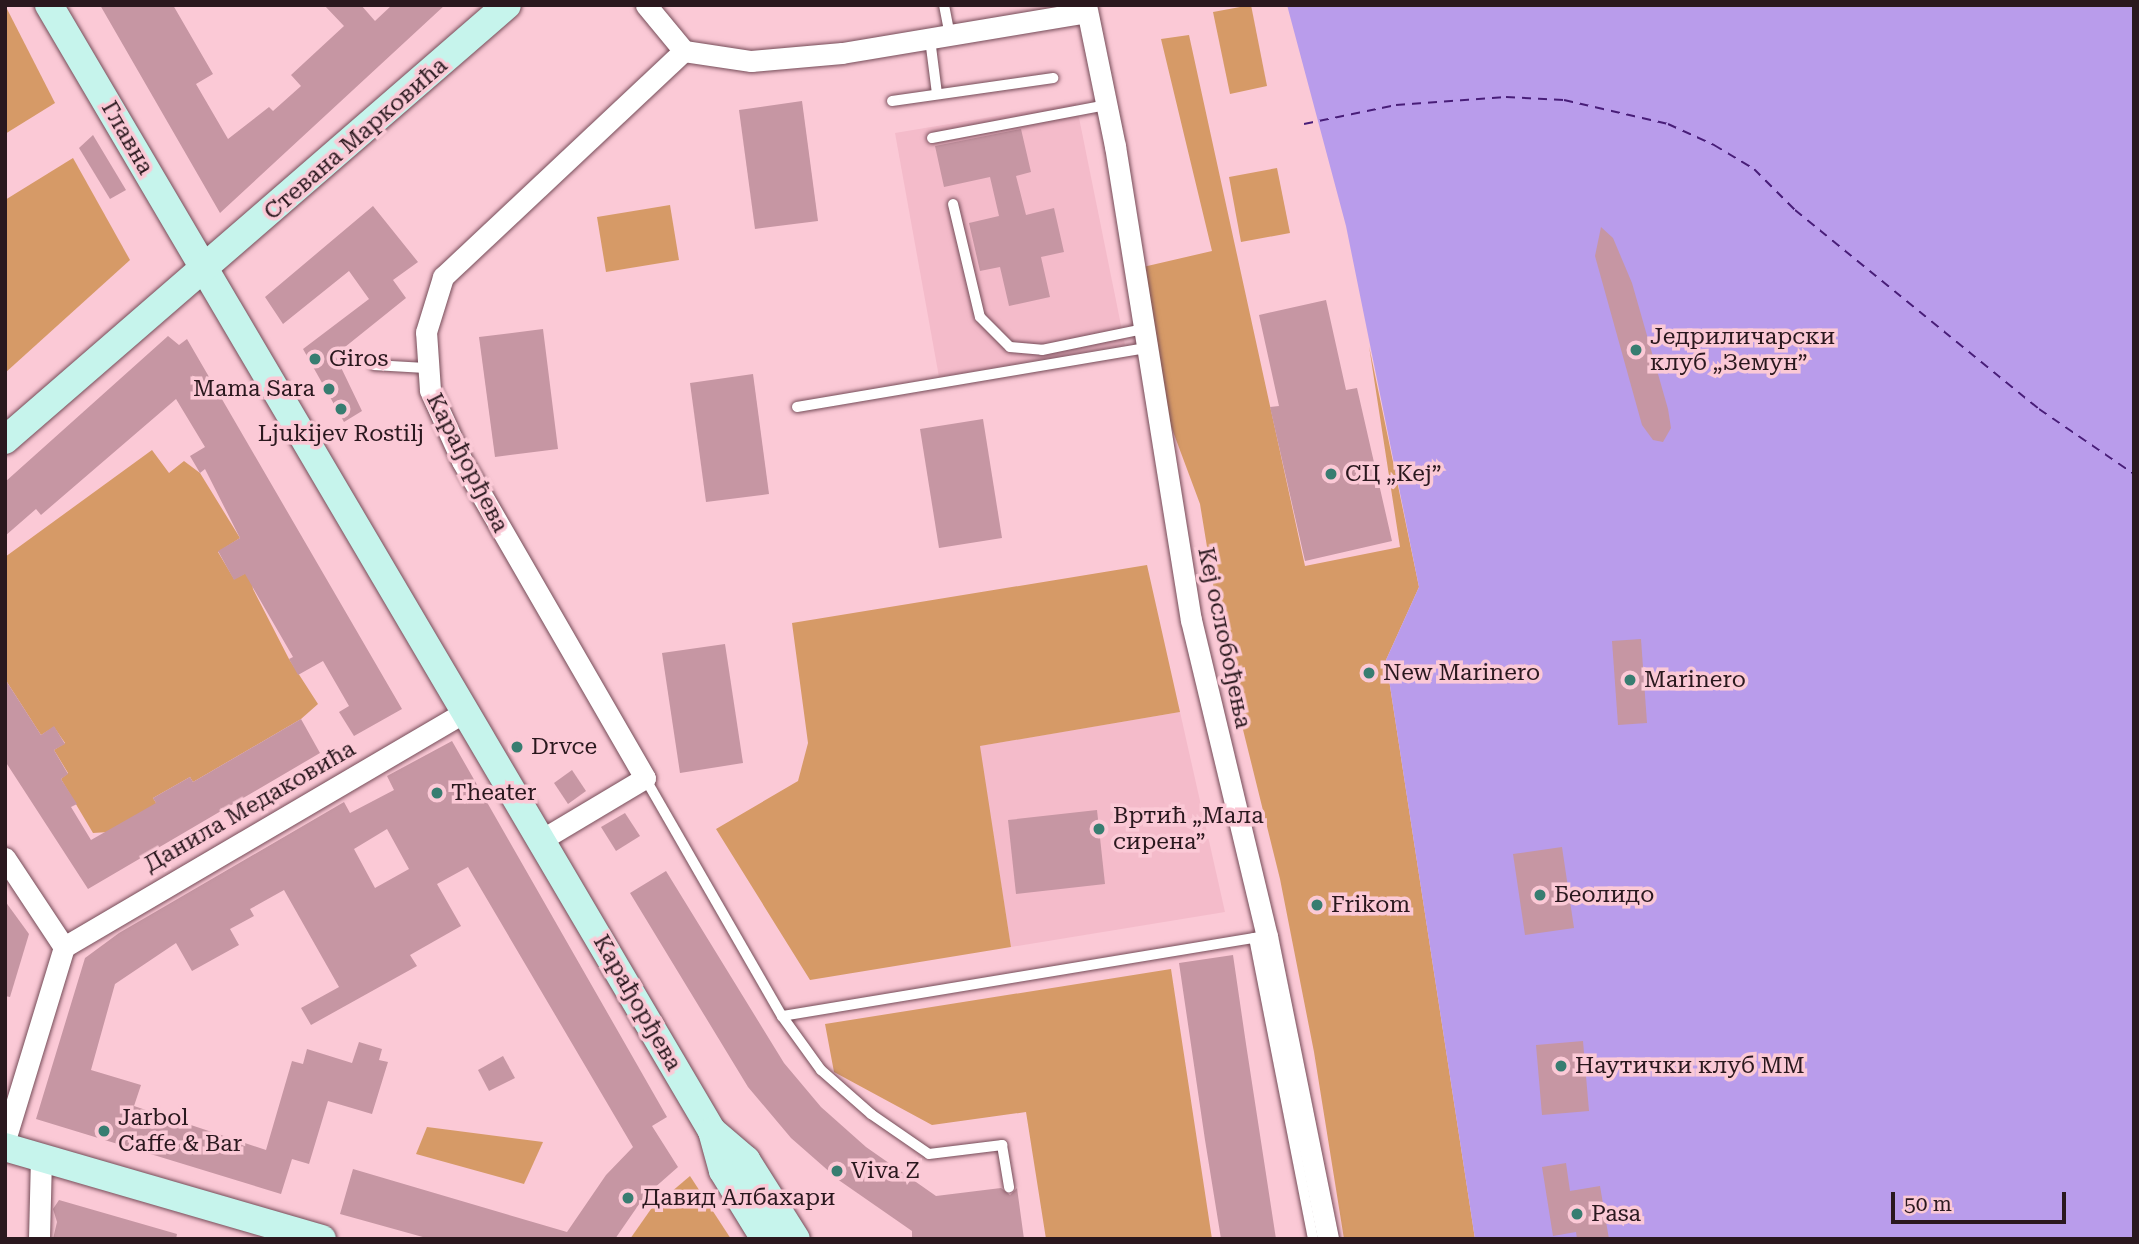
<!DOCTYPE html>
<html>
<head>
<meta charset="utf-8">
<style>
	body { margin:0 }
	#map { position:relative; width:2139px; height:1244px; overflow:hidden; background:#fbc9d6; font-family:"Roboto Serif",serif }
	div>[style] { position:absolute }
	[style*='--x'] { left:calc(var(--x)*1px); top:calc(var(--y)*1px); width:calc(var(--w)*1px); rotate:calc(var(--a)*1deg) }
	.built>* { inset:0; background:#f4bbca }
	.green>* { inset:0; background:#d69a67 }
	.water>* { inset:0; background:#b99ceb }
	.ferry>* { height:2px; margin-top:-1px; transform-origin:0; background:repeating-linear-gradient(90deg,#481d78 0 9px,transparent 0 16px) }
	.building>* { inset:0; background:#c696a3 }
	.roads { filter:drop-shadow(0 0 2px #754c58) drop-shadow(0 0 2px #754c58) }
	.lane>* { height:10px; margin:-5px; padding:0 5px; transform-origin:5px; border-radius:5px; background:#fff }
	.street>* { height:21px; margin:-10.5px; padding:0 10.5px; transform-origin:10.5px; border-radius:10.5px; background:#fff }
	.secondary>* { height:28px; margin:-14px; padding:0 14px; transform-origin:14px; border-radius:14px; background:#c6f4ec }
	.dots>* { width:19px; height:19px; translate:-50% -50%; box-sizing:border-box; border:4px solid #fbc9d6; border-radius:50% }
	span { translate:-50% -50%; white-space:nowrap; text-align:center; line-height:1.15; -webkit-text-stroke:7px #fbc9d6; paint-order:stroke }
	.street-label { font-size:23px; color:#2a181e }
	.poi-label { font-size:23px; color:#2a181e }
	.left { translate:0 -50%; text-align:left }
	.right { translate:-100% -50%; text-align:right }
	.frame { position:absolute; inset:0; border:7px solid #2a181e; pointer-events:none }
	.scale { position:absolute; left:1891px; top:1192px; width:175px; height:32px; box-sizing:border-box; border:4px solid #2a181e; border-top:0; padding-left:9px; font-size:21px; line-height:24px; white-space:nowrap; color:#2a181e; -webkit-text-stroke:5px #fbc9d6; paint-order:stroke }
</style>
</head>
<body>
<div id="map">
	<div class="built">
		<i style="clip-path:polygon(1076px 103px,1125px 345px,939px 377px,895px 133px)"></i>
		<i style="clip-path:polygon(1180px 712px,1225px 912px,1011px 947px,979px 746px)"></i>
	</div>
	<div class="green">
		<i style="clip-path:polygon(5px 5px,55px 103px,5px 134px)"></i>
		<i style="clip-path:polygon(1251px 5px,1267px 86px,1230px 94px,1213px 12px)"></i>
		<i style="clip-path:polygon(1189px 35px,1305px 566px,1400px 547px,1369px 346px,1419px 587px,1386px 660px,1475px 1239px,1344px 1239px,1314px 1052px,1280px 879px,1225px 657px,1200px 504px,1165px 410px,1143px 267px,1212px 251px,1161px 39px)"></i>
		<i style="clip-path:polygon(73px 158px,130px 260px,5px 373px,5px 200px)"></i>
		<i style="clip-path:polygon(1277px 168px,1290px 233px,1241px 242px,1229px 177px)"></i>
		<i style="clip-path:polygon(670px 205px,679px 260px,606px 272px,597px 217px)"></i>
		<i style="clip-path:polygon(152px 450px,169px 473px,184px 461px,200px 473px,240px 538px,218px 552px,234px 579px,250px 571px,253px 589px,289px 659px,318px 704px,301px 719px,193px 782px,190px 777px,153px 798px,158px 806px,124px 831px,93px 833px,61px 779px,68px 773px,54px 750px,65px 743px,54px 727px,41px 735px,5px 679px,5px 557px)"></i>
		<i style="clip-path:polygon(1147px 565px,1180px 712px,980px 746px,1011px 947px,810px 980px,716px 829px,798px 781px,808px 743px,792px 623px)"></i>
		<i style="clip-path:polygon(1171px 969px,1212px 1239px,1046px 1239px,1026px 1112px,932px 1125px,834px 1072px,825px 1024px)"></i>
		<i style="clip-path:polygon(427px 1127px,543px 1142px,524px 1184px,416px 1154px)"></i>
		<i style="clip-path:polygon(690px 1176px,731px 1239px,630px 1239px,651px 1209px)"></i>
	</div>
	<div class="water">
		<i style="clip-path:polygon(1287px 5px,2134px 5px,2134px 1239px,1475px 1239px,1386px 660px,1419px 587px,1346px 226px)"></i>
	</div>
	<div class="ferry">
		<i style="--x:1304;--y:124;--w:94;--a:-11.7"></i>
		<i style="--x:1396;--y:105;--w:110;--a:-4.2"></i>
		<i style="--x:1506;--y:97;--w:58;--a:3"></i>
		<i style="--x:1564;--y:100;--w:107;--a:13"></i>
		<i style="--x:1668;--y:124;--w:51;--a:24.5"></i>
		<i style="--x:1714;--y:145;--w:47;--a:31"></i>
		<i style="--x:1754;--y:169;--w:58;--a:45"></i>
		<i style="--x:1795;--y:210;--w:315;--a:39.2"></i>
		<i style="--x:2039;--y:409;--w:115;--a:34.4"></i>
	</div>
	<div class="building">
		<i style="clip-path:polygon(100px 5px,173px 5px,213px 74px,196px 84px,228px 139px,269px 107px,273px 111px,301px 86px,291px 75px,344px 26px,324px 5px,361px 5px,375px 21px,392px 5px,445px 5px,220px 213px)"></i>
		<i style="clip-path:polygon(802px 101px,818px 221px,755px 229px,739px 110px)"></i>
		<i style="clip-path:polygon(1021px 129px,1031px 172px,1016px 176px,1026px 215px,1054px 208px,1064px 252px,1041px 257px,1050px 297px,1009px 306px,1000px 267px,980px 271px,969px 223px,999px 216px,990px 177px,944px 187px,935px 146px)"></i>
		<i style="clip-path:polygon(93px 135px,126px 190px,110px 199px,79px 148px)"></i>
		<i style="clip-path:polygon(373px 206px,418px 262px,393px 280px,406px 298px,335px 355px,362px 411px,344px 422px,303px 349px,369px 299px,349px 271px,283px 324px,265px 297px)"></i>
		<i style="clip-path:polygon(1601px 227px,1613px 238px,1632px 283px,1668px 409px,1671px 428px,1663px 442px,1653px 440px,1642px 425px,1595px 256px)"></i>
		<i style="clip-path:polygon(1326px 300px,1346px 390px,1357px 388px,1392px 541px,1305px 561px,1270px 407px,1279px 406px,1259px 315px)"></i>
		<i style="clip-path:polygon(543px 329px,558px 449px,495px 457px,479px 337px)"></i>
		<i style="clip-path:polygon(168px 336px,179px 345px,187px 339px,402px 709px,354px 736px,339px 712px,349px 706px,323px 661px,298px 675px,289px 659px,293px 657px,245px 574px,234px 580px,218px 551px,240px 538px,205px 469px,200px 473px,190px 456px,205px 447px,176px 399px,41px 515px,36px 509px,5px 536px,5px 482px)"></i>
		<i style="clip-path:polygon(753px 374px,769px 494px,706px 502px,690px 383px)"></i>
		<i style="clip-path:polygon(983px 419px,1002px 538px,939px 548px,920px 429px)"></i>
		<i style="clip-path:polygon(1641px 639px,1647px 723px,1618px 725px,1612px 641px)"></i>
		<i style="clip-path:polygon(725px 644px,743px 763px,680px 773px,662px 653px)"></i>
		<i style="clip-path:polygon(5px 679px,41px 735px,54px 726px,65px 744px,54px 750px,68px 774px,61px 779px,77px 804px,71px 807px,91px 840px,156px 803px,153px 798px,190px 777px,193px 782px,301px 719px,320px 753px,88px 889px,5px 761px)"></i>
		<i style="clip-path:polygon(evenodd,452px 741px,667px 1117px,652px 1126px,678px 1167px,644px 1197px,615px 1239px,430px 1239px,340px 1214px,353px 1169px,567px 1232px,606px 1175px,633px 1147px,468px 867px,437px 884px,461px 926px,410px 955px,417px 966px,311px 1025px,301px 1008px,339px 987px,284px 890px,250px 909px,254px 916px,230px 929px,239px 945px,192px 971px,176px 943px,115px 984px,91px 1070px,141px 1085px,134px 1106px,266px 1150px,292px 1061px,303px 1064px,307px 1049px,352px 1063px,359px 1042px,382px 1049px,379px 1060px,388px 1062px,372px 1114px,328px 1101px,309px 1164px,292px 1159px,281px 1194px,36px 1119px,85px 958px,119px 933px,344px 802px,350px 813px,394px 790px,387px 776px,452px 741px,387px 829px,409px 869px,375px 888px,354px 849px,387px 829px)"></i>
		<i style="clip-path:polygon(572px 770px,586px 791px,568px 804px,554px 783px)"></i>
		<i style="clip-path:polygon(1097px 810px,1105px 884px,1016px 894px,1008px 820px)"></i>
		<i style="clip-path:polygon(625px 813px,640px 836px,616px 851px,601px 827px)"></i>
		<i style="clip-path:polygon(1562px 847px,1574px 928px,1525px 935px,1513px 854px)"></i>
		<i style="clip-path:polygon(666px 871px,784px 1063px,821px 1107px,866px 1147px,936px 1196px,1001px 1188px,1010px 1195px,1017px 1188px,1024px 1239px,912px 1239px,912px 1231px,840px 1181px,791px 1138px,748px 1087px,630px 893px)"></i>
		<i style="clip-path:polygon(5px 901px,29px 934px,10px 997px,5px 996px)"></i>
		<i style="clip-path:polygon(1233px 955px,1246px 1044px,1276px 1239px,1221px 1239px,1205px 1140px,1179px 963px)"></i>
		<i style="clip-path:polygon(1583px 1041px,1589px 1111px,1542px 1115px,1536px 1045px)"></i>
		<i style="clip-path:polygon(503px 1056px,515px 1078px,489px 1091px,478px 1070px)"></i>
		<i style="clip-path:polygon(1566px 1163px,1570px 1191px,1600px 1186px,1609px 1239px,1577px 1239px,1576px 1232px,1553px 1236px,1542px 1167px)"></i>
		<i style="clip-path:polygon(59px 1200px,177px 1234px,176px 1239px,53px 1239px,57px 1222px,53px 1209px)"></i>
	</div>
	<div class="roads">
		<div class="lane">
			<i style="--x:944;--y:5;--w:32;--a:79"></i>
			<i style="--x:930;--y:39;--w:55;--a:82.7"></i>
			<i style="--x:892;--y:101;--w:163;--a:-8.1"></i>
			<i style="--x:932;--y:138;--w:177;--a:-10.7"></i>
			<i style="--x:953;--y:204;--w:116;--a:76.6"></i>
			<i style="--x:980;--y:317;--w:42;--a:45"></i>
			<i style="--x:1010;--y:347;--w:32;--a:5"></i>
			<i style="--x:1042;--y:350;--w:103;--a:-11.7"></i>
			<i style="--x:374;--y:365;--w:51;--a:3.4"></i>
			<i style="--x:797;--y:407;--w:354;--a:-9.6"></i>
			<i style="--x:645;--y:778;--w:275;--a:60.1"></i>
			<i style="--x:782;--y:1016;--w:67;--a:54.2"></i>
			<i style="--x:821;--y:1070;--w:67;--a:41.3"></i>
			<i style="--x:871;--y:1114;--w:70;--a:34.6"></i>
			<i style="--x:929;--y:1154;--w:74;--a:-7"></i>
			<i style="--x:1002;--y:1145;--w:43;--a:80.5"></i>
			<i style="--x:1254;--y:938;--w:307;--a:78.9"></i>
			<i style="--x:782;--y:1016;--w:492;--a:-9.4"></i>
		</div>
		<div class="street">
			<i style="--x:646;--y:5;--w:60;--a:50.4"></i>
			<i style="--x:684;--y:51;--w:68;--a:8.5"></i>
			<i style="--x:751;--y:61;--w:91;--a:-5"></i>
			<i style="--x:842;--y:53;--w:248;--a:-9.5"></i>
			<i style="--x:1086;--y:5;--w:144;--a:78.4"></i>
			<i style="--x:1115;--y:146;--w:480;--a:80.9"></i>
			<i style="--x:1191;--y:620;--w:325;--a:76.5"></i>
			<i style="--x:1267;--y:936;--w:309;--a:78.6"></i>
			<i style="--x:541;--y:840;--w:121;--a:-30.8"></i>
			<i style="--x:645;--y:778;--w:366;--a:-120"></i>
			<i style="--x:462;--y:461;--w:78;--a:-114.3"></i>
			<i style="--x:430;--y:390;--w:58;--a:-93.9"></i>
			<i style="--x:426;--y:332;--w:58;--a:-72.8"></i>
			<i style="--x:443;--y:277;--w:330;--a:-43.2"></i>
			<i style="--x:5;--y:858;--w:107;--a:56.5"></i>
			<i style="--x:64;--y:947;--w:202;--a:107"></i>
			<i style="--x:64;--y:947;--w:464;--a:-30.4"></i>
			<i style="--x:39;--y:1239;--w:82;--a:-88.6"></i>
		</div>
		<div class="secondary">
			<i style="--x:49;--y:5;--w:1307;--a:59.51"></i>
			<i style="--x:712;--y:1131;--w:41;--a:74.6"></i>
			<i style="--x:723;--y:1171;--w:80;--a:58.3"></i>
			<i style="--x:5;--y:440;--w:664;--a:-40.91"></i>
			<i style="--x:712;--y:1131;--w:45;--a:40.5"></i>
			<i style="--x:746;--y:1160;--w:93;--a:57.7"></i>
			<i style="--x:5;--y:1147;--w:330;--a:16.2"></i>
		</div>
	</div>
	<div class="dots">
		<i style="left:1636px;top:350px;background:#387d71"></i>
		<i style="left:315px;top:359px;background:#387d71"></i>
		<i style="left:329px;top:389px;background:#387d71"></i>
		<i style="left:341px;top:409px;background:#387d71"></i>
		<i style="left:1331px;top:474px;background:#387d71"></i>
		<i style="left:1369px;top:673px;background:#387d71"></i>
		<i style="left:1630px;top:680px;background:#387d71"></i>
		<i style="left:517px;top:747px;background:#387d71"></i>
		<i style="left:437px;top:793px;background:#387d71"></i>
		<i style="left:1099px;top:829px;background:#387d71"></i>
		<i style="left:1540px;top:895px;background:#387d71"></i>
		<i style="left:1317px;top:905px;background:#387d71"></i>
		<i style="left:1561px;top:1066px;background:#387d71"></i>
		<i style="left:104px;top:1131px;background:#387d71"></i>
		<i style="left:837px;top:1171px;background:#387d71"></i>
		<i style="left:628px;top:1198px;background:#387d71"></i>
		<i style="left:1577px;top:1214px;background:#387d71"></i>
	</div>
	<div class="street-label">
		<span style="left:127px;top:138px;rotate:60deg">Главна</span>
		<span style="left:356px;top:139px;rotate:-41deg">Стевана Марковића</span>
		<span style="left:467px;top:463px;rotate:63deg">Карађорђева</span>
		<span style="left:1224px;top:638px;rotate:78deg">Кеј ослобођења</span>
		<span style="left:250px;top:807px;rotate:-30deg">Данила Медаковића</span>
		<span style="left:637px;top:1003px;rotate:60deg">Карађорђева</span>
	</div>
	<div class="poi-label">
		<span class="left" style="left:1650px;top:350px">Једриличарски<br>клуб „Земун”</span>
		<span class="left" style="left:329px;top:359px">Giros</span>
		<span class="right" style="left:315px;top:389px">Mama Sara</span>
		<span style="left:341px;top:434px">Ljukijev Rostilj</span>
		<span class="left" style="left:1345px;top:474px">СЦ „Кеј”</span>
		<span class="left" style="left:1383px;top:673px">New Marinero</span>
		<span class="left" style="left:1644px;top:680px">Marinero</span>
		<span class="left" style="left:531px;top:747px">Drvce</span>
		<span class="left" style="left:451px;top:793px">Theater</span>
		<span class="left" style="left:1113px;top:829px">Вртић „Мала<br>сирена”</span>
		<span class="left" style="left:1554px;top:895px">Беолидо</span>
		<span class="left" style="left:1331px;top:905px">Frikom</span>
		<span class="left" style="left:1575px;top:1066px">Наутички клуб ММ</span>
		<span class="left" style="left:118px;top:1131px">Jarbol<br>Caffe &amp; Bar</span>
		<span class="left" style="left:851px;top:1171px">Viva Z</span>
		<span class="left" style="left:642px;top:1198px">Давид Албахари</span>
		<span class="left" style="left:1591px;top:1214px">Pasa</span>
	</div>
	<div class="frame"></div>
	<div class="scale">50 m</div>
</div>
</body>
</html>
